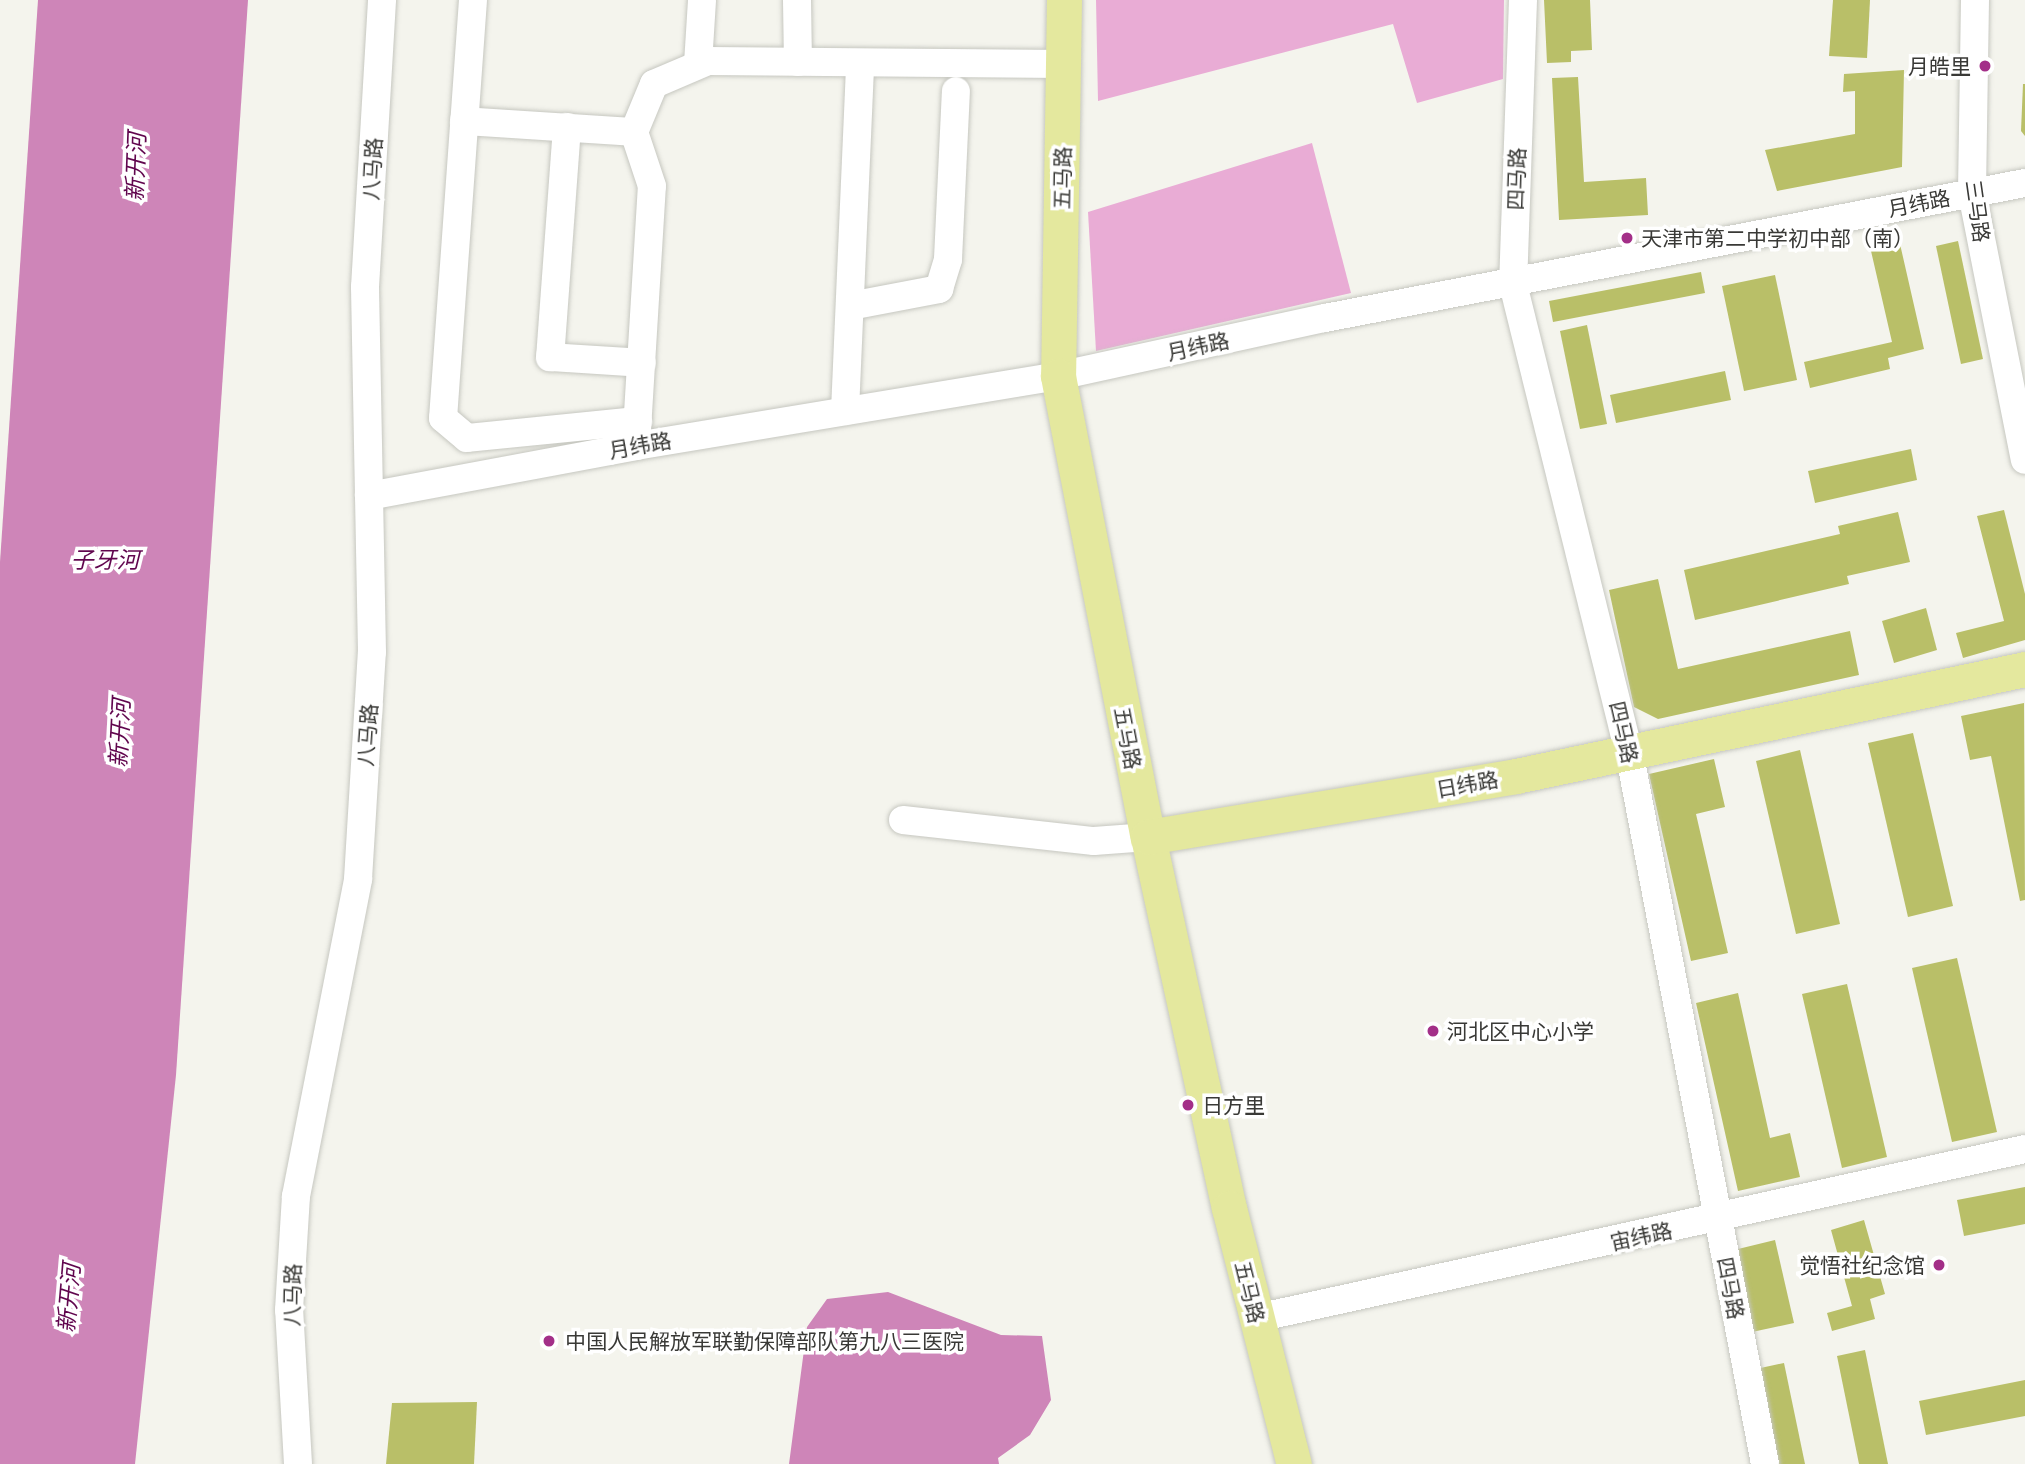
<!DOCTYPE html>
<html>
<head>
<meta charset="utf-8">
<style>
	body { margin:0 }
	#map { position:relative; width:2025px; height:1464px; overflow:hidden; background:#f4f4ed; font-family:Commissioner,"Noto Sans SC",sans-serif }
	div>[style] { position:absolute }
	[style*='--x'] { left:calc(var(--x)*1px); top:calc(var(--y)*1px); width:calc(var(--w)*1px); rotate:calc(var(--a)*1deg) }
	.green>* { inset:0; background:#e9acd5 }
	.water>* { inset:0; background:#ce85b8 }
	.building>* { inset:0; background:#b9bf68 }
	.roads { filter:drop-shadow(0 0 2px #c6c7c0) drop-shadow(0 0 2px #c6c7c0) }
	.minor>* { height:28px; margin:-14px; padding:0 14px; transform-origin:14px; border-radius:14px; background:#fff }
	.major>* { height:35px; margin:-17.5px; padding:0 17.5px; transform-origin:17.5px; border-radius:17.5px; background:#e4e89e }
	.dots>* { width:19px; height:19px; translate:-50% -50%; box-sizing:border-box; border:4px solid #fff; border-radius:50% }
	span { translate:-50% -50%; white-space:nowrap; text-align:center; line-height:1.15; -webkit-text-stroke:7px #fff; paint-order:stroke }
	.poi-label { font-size:21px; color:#393936 }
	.right { translate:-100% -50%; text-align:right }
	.left { translate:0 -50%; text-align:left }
	.street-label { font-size:21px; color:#393936 }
	.water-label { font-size:23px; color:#61064e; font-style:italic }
</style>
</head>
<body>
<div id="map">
	<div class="green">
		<i style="clip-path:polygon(1096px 0,1504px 0,1503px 79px,1417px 103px,1393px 24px,1098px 101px)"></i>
		<i style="clip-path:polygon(1312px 143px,1351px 293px,1096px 351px,1088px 212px)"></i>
	</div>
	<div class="water">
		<i style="clip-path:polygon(38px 0,248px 0,176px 1075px,135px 1464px,0 1464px,0 562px)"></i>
		<i style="clip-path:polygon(888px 1292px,1001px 1335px,1042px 1336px,1051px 1400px,1030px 1435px,998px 1458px,999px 1464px,789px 1464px,807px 1327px,827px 1299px)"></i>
	</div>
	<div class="building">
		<i style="clip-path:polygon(1544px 0,1590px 0,1592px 50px,1571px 51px,1571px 62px,1547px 63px)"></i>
		<i style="clip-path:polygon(1833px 0,1870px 0,1867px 58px,1829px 56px)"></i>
		<i style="clip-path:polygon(1904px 70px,1902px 167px,1777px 191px,1765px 150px,1855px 134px,1855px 91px,1843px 92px,1844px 74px)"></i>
		<i style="clip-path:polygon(1578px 77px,1584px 182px,1646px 178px,1648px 215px,1559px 220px,1552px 78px)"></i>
		<i style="clip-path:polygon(2023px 84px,2025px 84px,2025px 136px,2021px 131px)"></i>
		<i style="clip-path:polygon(1958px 241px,1983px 359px,1961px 364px,1936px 246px)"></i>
		<i style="clip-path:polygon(1900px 244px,1924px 349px,1888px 358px,1890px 369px,1810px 388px,1804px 362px,1892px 342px,1871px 251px)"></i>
		<i style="clip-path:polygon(1701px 272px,1705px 293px,1553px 322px,1549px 301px)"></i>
		<i style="clip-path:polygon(1775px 275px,1797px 380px,1744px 391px,1722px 286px)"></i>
		<i style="clip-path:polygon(1587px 325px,1607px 424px,1580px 429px,1560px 331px)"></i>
		<i style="clip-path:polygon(1725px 371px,1731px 400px,1616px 423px,1610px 395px)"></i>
		<i style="clip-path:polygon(1911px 449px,1917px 480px,1815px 503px,1808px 471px)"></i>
		<i style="clip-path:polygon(2004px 510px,2025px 594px,2025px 640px,1963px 658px,1956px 633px,2004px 621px,1977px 516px)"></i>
		<i style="clip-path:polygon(1898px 512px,1910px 562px,1847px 576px,1849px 584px,1695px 620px,1684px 570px,1840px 534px,1838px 526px)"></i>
		<i style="clip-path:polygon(1658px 579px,1678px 669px,1850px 631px,1859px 675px,1658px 719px,1634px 707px,1609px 590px)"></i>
		<i style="clip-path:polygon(1926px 608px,1937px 650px,1894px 663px,1882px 621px)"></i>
		<i style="clip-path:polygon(2024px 703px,2025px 900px,2020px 901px,1991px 756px,1970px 760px,1961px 716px)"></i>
		<i style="clip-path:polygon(1913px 733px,1953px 906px,1908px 917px,1868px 743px)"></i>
		<i style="clip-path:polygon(1800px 750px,1840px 924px,1796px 934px,1756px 761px)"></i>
		<i style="clip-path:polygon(1714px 759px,1725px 807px,1696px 814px,1728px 953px,1691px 961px,1649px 774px)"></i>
		<i style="clip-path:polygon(1957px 958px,1997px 1132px,1952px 1142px,1912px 968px)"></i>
		<i style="clip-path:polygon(1847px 984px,1887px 1157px,1842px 1168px,1802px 994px)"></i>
		<i style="clip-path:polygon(1738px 993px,1770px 1138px,1790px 1133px,1800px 1177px,1738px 1191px,1696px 1003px)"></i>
		<i style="clip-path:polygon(2025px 1187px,2025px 1224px,1964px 1236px,1957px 1200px)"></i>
		<i style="clip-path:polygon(1864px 1220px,1885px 1294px,1870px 1299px,1875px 1319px,1832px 1331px,1827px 1313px,1852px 1306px,1831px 1230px)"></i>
		<i style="clip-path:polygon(1775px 1240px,1794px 1323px,1752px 1332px,1734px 1250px)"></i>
		<i style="clip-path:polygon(1865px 1350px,1888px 1464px,1859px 1464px,1837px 1356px)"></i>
		<i style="clip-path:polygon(1784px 1363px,1805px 1464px,1775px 1464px,1756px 1369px)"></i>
		<i style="clip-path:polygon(2025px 1380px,2025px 1416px,1926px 1435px,1919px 1401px)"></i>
		<i style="clip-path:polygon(477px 1402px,474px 1464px,386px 1464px,392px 1403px)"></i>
	</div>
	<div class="roads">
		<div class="minor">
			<i style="--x:473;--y:0;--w:419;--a:94.1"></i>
			<i style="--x:443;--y:418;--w:31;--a:40"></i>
			<i style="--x:467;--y:438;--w:172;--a:-5.7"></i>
			<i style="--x:797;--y:0;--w:62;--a:89.1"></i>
			<i style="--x:1523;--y:0;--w:284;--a:92"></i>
			<i style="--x:1513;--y:284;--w:481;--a:76.1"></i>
			<i style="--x:1629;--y:751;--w:726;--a:79.2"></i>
			<i style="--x:1975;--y:0;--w:193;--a:90.9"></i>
			<i style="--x:1972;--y:193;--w:272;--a:78.8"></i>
			<i style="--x:698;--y:64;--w:64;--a:-86.4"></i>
			<i style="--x:464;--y:121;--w:170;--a:3.7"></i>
			<i style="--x:567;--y:127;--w:231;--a:94.2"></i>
			<i style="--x:550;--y:357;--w:92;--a:3.7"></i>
			<i style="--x:850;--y:306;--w:91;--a:-10.8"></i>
			<i style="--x:939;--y:289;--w:31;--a:-73"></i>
			<i style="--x:948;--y:259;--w:168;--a:-87.3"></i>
			<i style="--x:845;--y:411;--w:348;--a:-87.5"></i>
			<i style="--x:636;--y:446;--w:260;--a:-86.5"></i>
			<i style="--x:652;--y:186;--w:57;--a:-108.4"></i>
			<i style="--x:634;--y:132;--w:52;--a:-67.4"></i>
			<i style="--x:654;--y:84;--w:59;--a:-23.1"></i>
			<i style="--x:708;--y:61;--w:356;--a:0.5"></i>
			<i style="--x:369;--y:496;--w:272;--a:-10.6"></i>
			<i style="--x:636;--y:446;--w:428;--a:-9.4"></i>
			<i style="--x:1058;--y:376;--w:273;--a:-12.3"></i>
			<i style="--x:1325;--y:318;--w:713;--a:-10.92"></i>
			<i style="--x:903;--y:820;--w:192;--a:6.3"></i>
			<i style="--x:1094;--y:841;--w:54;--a:-4.2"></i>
			<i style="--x:1257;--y:1318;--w:786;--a:-12.41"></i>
			<i style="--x:298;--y:1464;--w:154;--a:-93.3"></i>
			<i style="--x:289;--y:1310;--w:114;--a:-86.5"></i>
			<i style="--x:296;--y:1196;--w:323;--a:-78.9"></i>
			<i style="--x:358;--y:879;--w:227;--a:-86.5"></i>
			<i style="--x:372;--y:652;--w:365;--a:-91.1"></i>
			<i style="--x:365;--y:287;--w:288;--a:-86.6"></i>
		</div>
		<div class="major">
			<i style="--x:1064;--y:0;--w:376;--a:90.9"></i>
			<i style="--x:1058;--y:376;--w:470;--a:79"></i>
			<i style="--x:1148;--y:837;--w:380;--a:77.7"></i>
			<i style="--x:1229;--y:1208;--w:264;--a:75.8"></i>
			<i style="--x:1148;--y:837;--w:373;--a:-9.4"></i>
			<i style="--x:1516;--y:776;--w:520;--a:-11.87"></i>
		</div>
	</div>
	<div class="dots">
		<i style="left:1985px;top:66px;background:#a32f88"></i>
		<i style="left:1627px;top:238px;background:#a32f88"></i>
		<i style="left:1433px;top:1031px;background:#a32f88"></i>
		<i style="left:1188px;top:1105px;background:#a32f88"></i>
		<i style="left:1939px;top:1265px;background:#a32f88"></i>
		<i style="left:549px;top:1341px;background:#a32f88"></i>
	</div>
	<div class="poi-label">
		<span class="right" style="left:1971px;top:66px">月皓里</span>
		<span class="left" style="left:1641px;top:238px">天津市第二中学初中部（南）</span>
		<span class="left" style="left:1447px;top:1031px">河北区中心小学</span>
		<span class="left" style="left:1202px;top:1105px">日方里</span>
		<span class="right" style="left:1925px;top:1265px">觉悟社纪念馆</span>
		<span class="left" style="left:565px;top:1341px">中国人民解放军联勤保障部队第九八三医院</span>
	</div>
	<div class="street-label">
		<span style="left:372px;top:169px;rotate:-87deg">八马路</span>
		<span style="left:1062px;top:178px;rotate:-89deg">五马路</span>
		<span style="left:1516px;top:179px;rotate:-88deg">四马路</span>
		<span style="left:1919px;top:203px;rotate:-11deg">月纬路</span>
		<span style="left:1978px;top:211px;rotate:82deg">三马路</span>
		<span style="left:1198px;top:346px;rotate:-12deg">月纬路</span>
		<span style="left:640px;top:445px;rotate:-10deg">月纬路</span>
		<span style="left:1624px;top:732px;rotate:77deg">四马路</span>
		<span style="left:367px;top:735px;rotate:-86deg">八马路</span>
		<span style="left:1128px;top:738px;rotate:79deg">五马路</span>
		<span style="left:1467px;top:784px;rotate:-10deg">日纬路</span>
		<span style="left:1641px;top:1236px;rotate:-12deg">宙纬路</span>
		<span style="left:1731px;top:1288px;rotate:79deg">四马路</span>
		<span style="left:1250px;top:1292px;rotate:76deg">五马路</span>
		<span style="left:292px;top:1295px;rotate:-89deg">八马路</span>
	</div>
	<div class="water-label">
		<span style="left:135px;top:167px;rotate:-88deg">新开河</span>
		<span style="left:105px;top:559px">子牙河</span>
		<span style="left:119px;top:733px;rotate:-87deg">新开河</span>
		<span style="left:68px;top:1298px;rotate:-85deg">新开河</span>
	</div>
</div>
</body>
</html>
